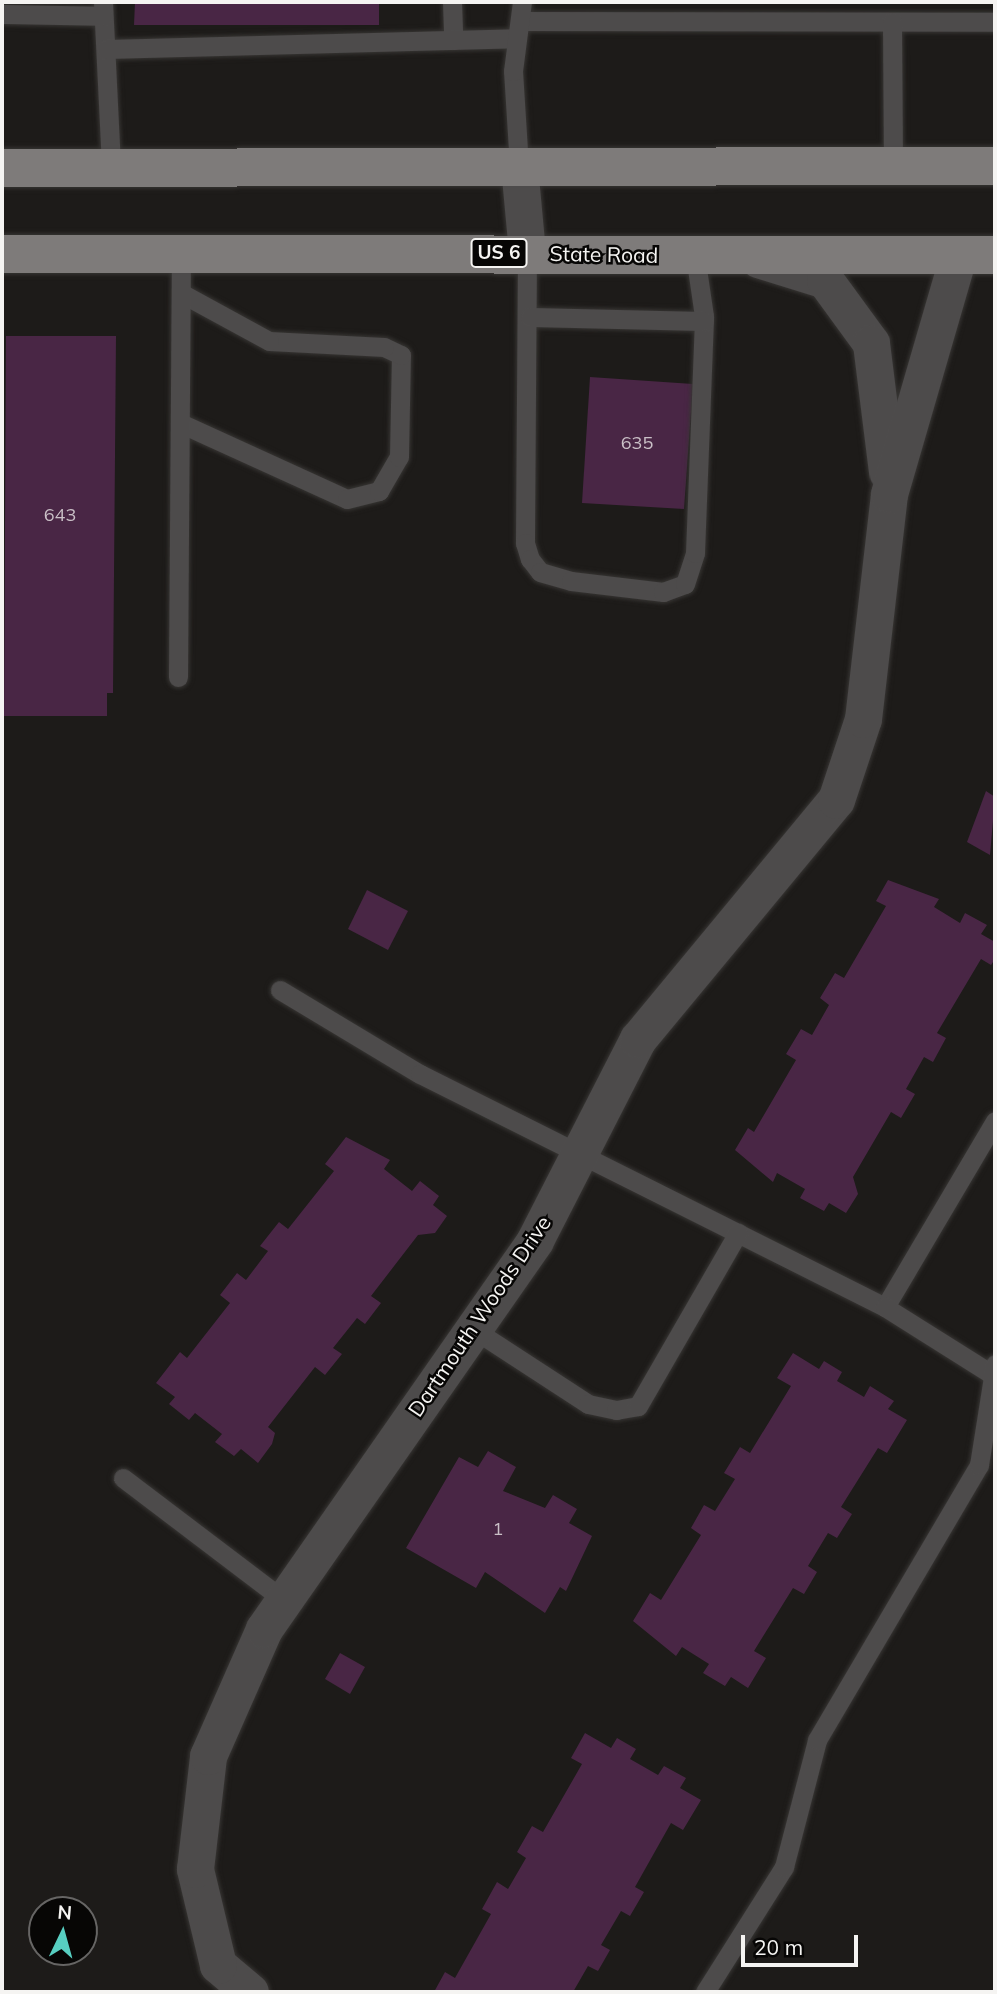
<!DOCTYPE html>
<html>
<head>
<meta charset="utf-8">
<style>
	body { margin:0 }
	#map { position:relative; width:997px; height:1994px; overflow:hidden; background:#1d1b19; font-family:Mulish,sans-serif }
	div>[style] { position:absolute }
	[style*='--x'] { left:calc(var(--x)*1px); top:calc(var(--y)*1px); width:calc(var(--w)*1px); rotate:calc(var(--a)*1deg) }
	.building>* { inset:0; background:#492645 }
	.roads { filter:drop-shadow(0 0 2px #373533) drop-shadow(0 0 2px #373533) }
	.service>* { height:19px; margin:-9.5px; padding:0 9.5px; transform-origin:9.5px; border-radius:9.5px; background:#4d4b4b }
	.minor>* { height:37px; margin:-18.5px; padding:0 18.5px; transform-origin:18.5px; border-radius:18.5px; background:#4d4b4b }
	.primary>* { height:38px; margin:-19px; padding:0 19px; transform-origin:19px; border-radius:19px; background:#7e7b7a }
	span { translate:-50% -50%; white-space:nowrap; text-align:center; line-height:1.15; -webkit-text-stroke:5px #070605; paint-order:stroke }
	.number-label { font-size:18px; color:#cac0c7 }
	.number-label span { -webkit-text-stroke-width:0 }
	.shield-label span { padding:2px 5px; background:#070605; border:2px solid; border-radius:5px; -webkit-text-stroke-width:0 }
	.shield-label { font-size:19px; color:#f5f4f2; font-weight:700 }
	.street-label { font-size:21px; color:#f5f4f2 }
	.frame { position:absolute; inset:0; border:4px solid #f5f4f2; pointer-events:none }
	.north { position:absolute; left:28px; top:1896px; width:70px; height:70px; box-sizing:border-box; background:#070605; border:2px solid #666564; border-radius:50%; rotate:5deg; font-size:19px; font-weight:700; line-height:28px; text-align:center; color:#f5f4f2 }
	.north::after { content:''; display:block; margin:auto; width:24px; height:32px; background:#57cec1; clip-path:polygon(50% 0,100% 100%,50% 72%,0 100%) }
	.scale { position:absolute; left:741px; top:1935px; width:117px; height:32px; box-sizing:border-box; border:4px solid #f5f4f2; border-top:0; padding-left:9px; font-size:21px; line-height:24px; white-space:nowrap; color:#f5f4f2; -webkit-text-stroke:5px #070605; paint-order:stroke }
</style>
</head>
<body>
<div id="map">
	<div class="building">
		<i style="clip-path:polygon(135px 2px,379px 2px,379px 25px,134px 25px)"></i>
		<i style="clip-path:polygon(6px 336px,116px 336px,113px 693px,107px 693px,107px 716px,4px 716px)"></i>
		<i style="clip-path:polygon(590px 377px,693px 384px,684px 509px,582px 503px)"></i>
		<i style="clip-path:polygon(986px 791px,995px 797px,990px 855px,967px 842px)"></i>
		<i style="clip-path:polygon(888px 880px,939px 899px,934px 907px,960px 923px,965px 913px,987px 925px,981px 934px,995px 942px,995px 959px,991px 965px,981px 959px,937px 1033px,946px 1038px,933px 1062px,924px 1057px,906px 1089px,915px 1094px,901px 1118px,891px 1112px,853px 1177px,858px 1194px,846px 1213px,829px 1203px,824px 1211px,800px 1198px,805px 1189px,777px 1173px,773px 1182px,735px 1150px,748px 1128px,754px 1132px,796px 1060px,786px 1054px,801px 1029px,812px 1035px,829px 1005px,820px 998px,835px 973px,844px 978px,886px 906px,876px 901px)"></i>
		<i style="clip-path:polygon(367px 890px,408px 911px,388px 950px,348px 929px)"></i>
		<i style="clip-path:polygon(346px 1137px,390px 1160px,384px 1169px,412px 1191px,420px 1181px,439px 1196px,433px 1205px,447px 1216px,435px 1233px,418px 1235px,371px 1296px,381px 1303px,365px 1324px,357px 1318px,333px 1348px,342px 1354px,325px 1375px,315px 1367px,268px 1427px,275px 1433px,272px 1444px,258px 1463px,241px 1449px,234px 1456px,215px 1442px,222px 1434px,195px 1413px,189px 1420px,169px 1404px,175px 1397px,156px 1383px,180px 1352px,187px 1358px,230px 1303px,220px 1295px,237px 1273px,246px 1280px,268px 1251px,260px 1246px,279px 1222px,288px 1229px,334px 1171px,325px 1164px)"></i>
		<i style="clip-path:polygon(793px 1353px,819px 1369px,824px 1361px,842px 1372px,837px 1381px,864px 1397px,870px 1386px,894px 1401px,888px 1409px,907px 1420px,887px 1453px,878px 1448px,841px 1507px,852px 1514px,837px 1538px,828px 1533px,808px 1566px,817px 1572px,804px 1594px,793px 1588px,754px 1651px,766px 1658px,748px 1688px,731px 1677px,725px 1686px,703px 1673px,709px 1664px,682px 1647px,676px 1656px,633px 1621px,650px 1593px,661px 1600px,701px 1535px,691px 1528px,704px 1505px,715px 1511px,735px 1479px,724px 1473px,740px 1447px,750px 1453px,791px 1386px,777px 1378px)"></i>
		<i style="clip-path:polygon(488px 1451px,516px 1467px,503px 1491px,545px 1508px,553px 1495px,577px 1509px,569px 1523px,592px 1536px,566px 1591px,560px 1587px,545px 1613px,485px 1572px,476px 1588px,406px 1548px,459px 1457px,478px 1467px)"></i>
		<i style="clip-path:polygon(340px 1653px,365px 1667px,350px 1694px,325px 1679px)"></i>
		<i style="clip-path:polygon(585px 1733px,611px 1748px,617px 1738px,636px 1749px,630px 1759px,658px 1775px,664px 1766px,686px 1778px,680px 1788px,701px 1800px,683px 1830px,671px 1823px,635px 1887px,644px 1892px,630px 1916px,621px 1911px,601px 1945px,610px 1950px,598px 1971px,588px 1966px,573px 1992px,434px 1992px,445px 1972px,455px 1978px,491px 1914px,482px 1909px,497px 1882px,508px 1889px,526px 1858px,517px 1852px,532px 1826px,543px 1832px,582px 1764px,571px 1758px)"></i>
	</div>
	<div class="roads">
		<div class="service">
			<i style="--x:103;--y:2;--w:166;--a:87.2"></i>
			<i style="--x:452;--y:2;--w:38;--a:88"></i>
			<i style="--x:2;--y:14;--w:101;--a:1.1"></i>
			<i style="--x:520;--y:21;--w:475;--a:0.1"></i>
			<i style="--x:892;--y:22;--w:144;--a:89.6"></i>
			<i style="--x:106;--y:49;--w:411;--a:-1.5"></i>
			<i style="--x:519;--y:166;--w:95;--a:-93.6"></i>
			<i style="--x:513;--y:71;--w:70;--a:-82.6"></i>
			<i style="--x:527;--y:253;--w:290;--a:90.4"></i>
			<i style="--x:525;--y:543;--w:17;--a:73"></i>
			<i style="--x:530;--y:559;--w:16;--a:52"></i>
			<i style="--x:540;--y:572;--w:32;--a:16"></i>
			<i style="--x:571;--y:581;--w:93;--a:6.8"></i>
			<i style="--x:663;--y:592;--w:23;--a:-20"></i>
			<i style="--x:685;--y:584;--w:33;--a:-72"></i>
			<i style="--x:695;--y:553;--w:237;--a:-87.8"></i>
			<i style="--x:704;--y:316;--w:62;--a:-98.4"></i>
			<i style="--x:530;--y:317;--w:174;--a:1.3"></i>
			<i style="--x:180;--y:423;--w:183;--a:24.5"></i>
			<i style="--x:347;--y:499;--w:33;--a:-14"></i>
			<i style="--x:379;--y:491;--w:39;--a:-60"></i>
			<i style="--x:399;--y:457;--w:102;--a:-88.9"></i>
			<i style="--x:401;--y:355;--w:19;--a:-155"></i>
			<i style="--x:384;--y:347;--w:115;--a:-177"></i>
			<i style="--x:269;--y:341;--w:100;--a:-151.4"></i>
			<i style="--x:178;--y:677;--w:423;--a:-89.6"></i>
			<i style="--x:280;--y:990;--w:163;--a:31"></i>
			<i style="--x:420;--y:1074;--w:520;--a:26.61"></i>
			<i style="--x:885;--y:1307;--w:216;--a:-59.4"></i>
			<i style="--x:885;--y:1307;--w:124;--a:32.2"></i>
			<i style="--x:473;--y:1329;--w:137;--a:33.1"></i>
			<i style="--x:588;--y:1404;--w:29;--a:12"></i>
			<i style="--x:616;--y:1410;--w:22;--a:-10"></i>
			<i style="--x:638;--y:1406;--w:200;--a:-60"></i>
			<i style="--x:123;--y:1478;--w:202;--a:37.2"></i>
			<i style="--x:705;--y:1992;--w:148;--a:-57.7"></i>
			<i style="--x:784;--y:1867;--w:131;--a:-75.4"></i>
			<i style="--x:817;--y:1740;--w:319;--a:-59.5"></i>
			<i style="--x:979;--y:1465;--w:102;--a:-81"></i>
		</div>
		<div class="minor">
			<i style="--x:519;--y:166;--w:87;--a:84.7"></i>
			<i style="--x:758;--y:259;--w:70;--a:17.4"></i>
			<i style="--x:825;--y:280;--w:78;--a:53.9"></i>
			<i style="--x:871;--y:343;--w:130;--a:82.9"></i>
			<i style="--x:250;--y:1992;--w:42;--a:-139.8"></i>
			<i style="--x:218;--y:1965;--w:99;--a:-103.5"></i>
			<i style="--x:195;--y:1869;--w:114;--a:-83.4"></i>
			<i style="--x:208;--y:1756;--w:139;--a:-66.2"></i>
			<i style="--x:264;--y:1629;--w:474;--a:-55.1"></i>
			<i style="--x:535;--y:1240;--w:226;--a:-62.9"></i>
			<i style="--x:638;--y:1039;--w:310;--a:-50.4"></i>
			<i style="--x:836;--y:800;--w:85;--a:-71.6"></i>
			<i style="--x:863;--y:719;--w:226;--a:-83.4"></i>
			<i style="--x:889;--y:494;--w:248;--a:-73.8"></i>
		</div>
		<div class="primary">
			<i style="--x:2;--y:168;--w:993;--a:-0.12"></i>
			<i style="--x:2;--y:254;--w:993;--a:0.06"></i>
		</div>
	</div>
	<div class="number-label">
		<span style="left:637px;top:443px">635</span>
		<span style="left:60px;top:515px">643</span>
		<span style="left:498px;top:1529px">1</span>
	</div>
	<div class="shield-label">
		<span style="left:499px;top:253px">US 6</span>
	</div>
	<div class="street-label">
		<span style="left:604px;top:254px;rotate:1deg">State Road</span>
		<span style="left:479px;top:1316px;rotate:-56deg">Dartmouth Woods Drive</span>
	</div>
	<div class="frame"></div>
	<div class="north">N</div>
	<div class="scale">20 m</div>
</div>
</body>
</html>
